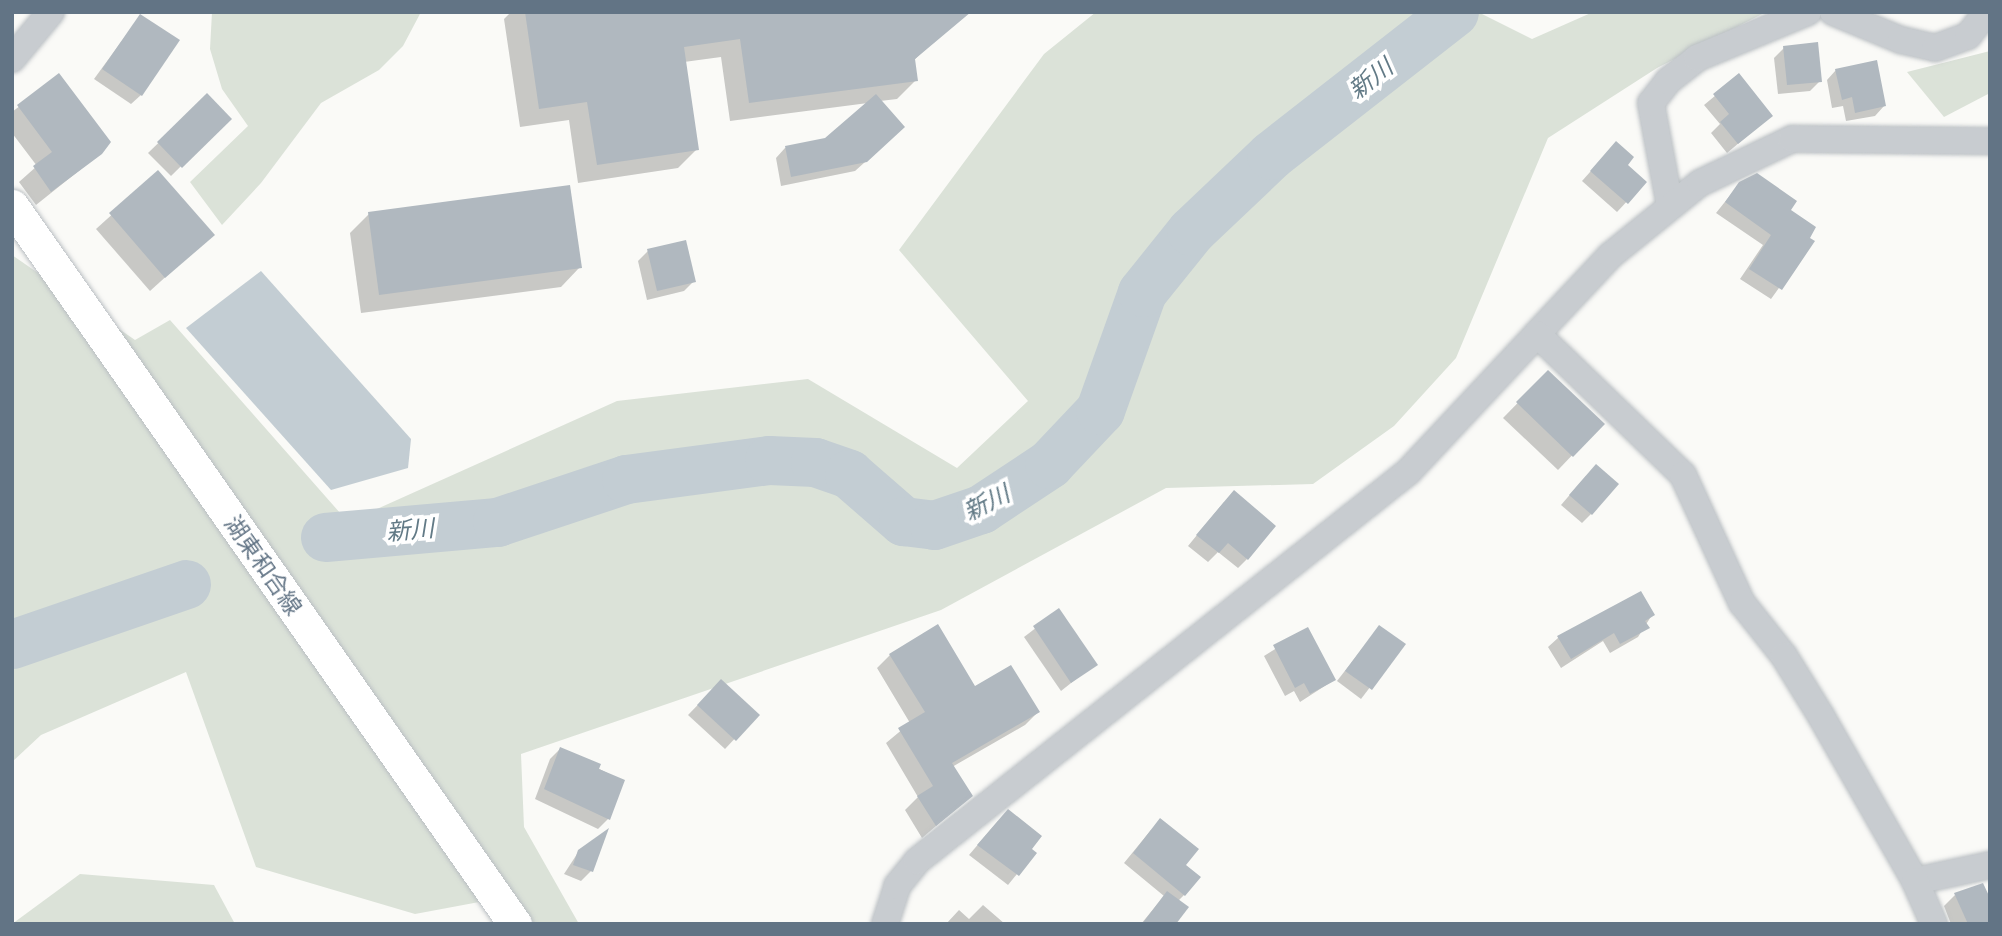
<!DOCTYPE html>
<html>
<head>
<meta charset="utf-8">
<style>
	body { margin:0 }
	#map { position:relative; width:2002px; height:936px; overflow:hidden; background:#fafaf7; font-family:"Noto Sans","Noto Sans JP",sans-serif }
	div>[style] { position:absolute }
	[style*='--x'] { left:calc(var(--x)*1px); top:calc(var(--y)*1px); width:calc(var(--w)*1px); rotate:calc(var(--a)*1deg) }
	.green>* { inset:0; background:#dbe2d8 }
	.water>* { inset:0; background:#c3cdd3 }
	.shadow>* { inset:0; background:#0003 }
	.river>* { height:49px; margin:-24.5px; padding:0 24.5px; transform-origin:24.5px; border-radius:24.5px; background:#c3cdd3 }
	.building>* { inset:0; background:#b0b8bf }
	.roads { filter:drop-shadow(0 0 2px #babfc3) drop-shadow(0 0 2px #babfc3) }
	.minor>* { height:26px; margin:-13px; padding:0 13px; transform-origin:13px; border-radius:13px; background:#c8ccd0 }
	.major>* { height:33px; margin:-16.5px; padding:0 16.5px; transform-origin:16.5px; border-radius:16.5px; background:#fff }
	span { translate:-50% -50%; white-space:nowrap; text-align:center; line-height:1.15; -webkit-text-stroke:7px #fff; paint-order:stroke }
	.street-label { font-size:23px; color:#627485 }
	.water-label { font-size:24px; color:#627a86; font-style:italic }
	.frame { position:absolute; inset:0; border:14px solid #627485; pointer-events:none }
</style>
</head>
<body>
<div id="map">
	<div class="green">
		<i style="clip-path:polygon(212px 12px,421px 12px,403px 46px,379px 70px,321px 103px,261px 183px,222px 225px,190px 182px,248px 126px,222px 89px,210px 49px)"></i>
		<i style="clip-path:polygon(1096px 12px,1478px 12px,1532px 39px,1593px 12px,1766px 12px,1657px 68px,1548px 138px,1456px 358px,1394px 426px,1313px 484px,1166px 488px,941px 610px,521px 754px,524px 827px,579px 924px,531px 924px,511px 896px,415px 914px,256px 867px,186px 672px,41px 735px,12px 762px,12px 255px,135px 340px,170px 320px,348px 522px,617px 401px,808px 379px,957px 468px,1028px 401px,899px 250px,1044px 54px)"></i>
		<i style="clip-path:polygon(1990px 51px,1990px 93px,1944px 117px,1907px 72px)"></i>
		<i style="clip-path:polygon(80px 874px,214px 885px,235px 924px,12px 924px)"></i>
	</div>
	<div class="water">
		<i style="clip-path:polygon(261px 271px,411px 439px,408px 468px,331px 490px,186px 328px)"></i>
	</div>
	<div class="shadow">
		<i style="clip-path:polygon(511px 12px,941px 12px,944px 32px,913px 61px,916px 80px,897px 99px,880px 101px,893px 137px,855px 171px,781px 186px,776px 158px,785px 148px,826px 140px,868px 103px,730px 121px,721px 57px,684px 62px,697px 149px,678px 168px,578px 183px,569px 120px,520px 127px,504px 19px)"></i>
		<i style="clip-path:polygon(140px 16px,141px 95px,131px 104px,94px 79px)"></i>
		<i style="clip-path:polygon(1784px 48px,1820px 81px,1810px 91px,1778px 94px,1774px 58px)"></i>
		<i style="clip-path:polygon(1836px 70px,1884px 106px,1875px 116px,1846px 121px,1843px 106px,1832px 108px,1827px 80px)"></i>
		<i style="clip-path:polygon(59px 76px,101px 153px,36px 205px,19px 182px,37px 166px,12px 133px,12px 112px)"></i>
		<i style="clip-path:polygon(1739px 76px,1771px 116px,1727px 153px,1711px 133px,1720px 124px,1704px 105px)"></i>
		<i style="clip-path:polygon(207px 96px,229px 119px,171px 176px,148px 153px)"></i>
		<i style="clip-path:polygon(1607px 153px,1645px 182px,1617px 212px,1582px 181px)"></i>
		<i style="clip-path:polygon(158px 173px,212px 235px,150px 291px,96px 229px)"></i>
		<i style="clip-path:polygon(1740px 183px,1788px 210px,1812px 242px,1771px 299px,1740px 279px,1763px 245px,1716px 213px)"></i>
		<i style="clip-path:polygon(369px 214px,580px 267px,561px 287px,361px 313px,350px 233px)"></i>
		<i style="clip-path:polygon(648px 251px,694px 281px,684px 291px,647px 300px,638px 261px)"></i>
		<i style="clip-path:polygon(1548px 372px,1602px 424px,1558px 470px,1503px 418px)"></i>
		<i style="clip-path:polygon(1586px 476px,1591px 514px,1582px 523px,1561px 505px)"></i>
		<i style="clip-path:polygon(1224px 502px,1247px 559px,1238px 568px,1218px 552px,1208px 562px,1188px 546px)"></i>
		<i style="clip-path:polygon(1640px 593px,1652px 615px,1638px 637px,1610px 653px,1603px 641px,1561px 668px,1548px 647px,1558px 638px)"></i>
		<i style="clip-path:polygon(1058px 611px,1095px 664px,1061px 691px,1024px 637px)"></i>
		<i style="clip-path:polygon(1379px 627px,1403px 644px,1361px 699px,1337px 681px)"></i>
		<i style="clip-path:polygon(1307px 629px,1334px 680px,1300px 702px,1294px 691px,1285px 696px,1264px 656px)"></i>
		<i style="clip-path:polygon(890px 655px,1038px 712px,1025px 725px,952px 767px,971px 796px,922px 838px,905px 810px,918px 797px,886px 743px,910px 723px,877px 668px)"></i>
		<i style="clip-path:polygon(721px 681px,757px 715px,725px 749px,688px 715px)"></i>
		<i style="clip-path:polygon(560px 749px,623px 781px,608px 819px,598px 829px,535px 799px,550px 759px)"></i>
		<i style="clip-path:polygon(998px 821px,1034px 853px,1008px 885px,969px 855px)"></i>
		<i style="clip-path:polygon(1151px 830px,1184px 865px,1184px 895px,1178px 901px,1174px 924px,1141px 924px,1164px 896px,1124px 863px)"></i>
		<i style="clip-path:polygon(579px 851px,591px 871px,581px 881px,564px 874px)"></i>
		<i style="clip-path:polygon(1955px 895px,1990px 924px,1951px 924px,1944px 906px)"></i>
		<i style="clip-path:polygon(983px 905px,1005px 924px,946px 924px,959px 910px,969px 919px)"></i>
	</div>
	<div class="river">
		<i style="--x:325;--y:537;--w:173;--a:-5"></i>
		<i style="--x:497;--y:522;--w:136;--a:-18.4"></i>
		<i style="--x:626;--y:479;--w:144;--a:-7.6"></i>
		<i style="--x:769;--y:460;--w:46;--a:2.5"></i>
		<i style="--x:815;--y:462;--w:36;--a:19"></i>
		<i style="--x:849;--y:474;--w:72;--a:41"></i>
		<i style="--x:903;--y:521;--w:31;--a:7"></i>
		<i style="--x:934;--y:525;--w:50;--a:-18.8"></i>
		<i style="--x:981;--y:509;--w:82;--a:-33.5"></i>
		<i style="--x:1049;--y:464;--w:74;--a:-46.6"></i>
		<i style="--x:1100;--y:410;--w:125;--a:-70.4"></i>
		<i style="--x:1142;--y:292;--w:78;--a:-51.2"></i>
		<i style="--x:1191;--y:231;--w:110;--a:-43.5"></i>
		<i style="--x:1271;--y:155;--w:232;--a:-38"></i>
		<i style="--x:12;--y:644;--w:184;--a:-19"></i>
	</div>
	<div class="building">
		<i style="clip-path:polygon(525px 12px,971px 12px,915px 59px,918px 81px,749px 103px,740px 39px,684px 47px,699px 150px,597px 165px,587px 102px,539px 109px)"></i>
		<i style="clip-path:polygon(140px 14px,180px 40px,142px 96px,102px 69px)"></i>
		<i style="clip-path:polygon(1818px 42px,1822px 82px,1787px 85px,1783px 46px)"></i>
		<i style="clip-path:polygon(1877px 60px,1886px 106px,1855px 113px,1852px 97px,1842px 100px,1835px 69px)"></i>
		<i style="clip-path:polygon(59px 73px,111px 142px,102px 154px,51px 192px,33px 166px,52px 152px,17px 105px)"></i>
		<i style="clip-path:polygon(1739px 73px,1773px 116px,1738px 144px,1720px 122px,1729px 114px,1713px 94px)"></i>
		<i style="clip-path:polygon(207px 93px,232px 119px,182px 168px,157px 142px)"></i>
		<i style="clip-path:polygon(876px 94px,905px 127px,867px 162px,791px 177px,785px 146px,825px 138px)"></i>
		<i style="clip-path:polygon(1616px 141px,1634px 157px,1628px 165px,1647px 182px,1628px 204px,1590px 171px)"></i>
		<i style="clip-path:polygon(158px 170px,215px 235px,165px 278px,109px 213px)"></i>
		<i style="clip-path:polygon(1757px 173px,1797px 201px,1791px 210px,1816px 227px,1810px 238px,1815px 241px,1782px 290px,1749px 269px,1771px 235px,1725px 202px,1739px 182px)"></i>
		<i style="clip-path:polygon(570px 185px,582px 268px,379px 295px,368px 212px)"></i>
		<i style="clip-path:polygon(686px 240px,696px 282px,657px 291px,647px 249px)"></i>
		<i style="clip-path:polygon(1548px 370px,1605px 424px,1573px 457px,1516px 402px)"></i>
		<i style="clip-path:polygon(1596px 464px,1619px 484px,1592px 515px,1569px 495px)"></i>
		<i style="clip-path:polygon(1234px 490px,1276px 526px,1248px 560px,1228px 543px,1219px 553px,1196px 535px)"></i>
		<i style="clip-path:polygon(1641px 591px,1655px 615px,1645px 621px,1650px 628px,1620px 644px,1614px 633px,1571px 659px,1557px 636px)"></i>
		<i style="clip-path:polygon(1059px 608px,1098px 665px,1071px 683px,1033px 626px)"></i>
		<i style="clip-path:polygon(938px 624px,975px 686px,1011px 665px,1040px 712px,952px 763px,973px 796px,936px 826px,917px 796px,933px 786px,898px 728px,925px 712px,889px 654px)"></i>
		<i style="clip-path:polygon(1379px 625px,1406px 644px,1372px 690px,1345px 671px)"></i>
		<i style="clip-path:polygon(1308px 627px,1336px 680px,1310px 694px,1304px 683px,1295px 688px,1273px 645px)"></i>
		<i style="clip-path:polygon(721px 679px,760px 715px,736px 741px,697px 705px)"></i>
		<i style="clip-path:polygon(560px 747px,601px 764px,599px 769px,625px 780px,610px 820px,544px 789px)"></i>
		<i style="clip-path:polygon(1008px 809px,1042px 836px,1032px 849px,1037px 853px,1019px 876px,977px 845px)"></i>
		<i style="clip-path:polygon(1160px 818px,1199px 849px,1186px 865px,1201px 877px,1185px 896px,1133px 853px)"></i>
		<i style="clip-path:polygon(609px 828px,593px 872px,573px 865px,578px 850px)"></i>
		<i style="clip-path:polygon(1983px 883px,1990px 898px,1990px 924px,1968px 924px,1954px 893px)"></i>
		<i style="clip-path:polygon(1167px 891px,1189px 907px,1176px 924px,1142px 924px)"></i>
	</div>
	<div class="roads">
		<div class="minor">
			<i style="--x:1833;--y:12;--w:74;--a:22.4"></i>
			<i style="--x:1901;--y:40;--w:35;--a:13"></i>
			<i style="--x:1935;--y:48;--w:35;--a:-20"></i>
			<i style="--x:1968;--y:36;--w:31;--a:-52"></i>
			<i style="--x:12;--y:59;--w:61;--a:-50.3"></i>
			<i style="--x:1670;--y:206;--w:105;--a:-100.5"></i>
			<i style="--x:1651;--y:103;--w:28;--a:-52"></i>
			<i style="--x:1668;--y:81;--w:37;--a:-38"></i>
			<i style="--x:1697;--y:58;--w:120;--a:-22.5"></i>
			<i style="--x:1537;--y:334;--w:108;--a:-46.9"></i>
			<i style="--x:1611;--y:255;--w:114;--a:-39"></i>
			<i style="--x:1700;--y:183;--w:102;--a:-25.6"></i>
			<i style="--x:1792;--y:139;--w:198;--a:0.6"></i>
			<i style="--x:1915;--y:881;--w:77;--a:-12"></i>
			<i style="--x:885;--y:924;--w:40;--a:-72"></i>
			<i style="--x:897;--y:886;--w:32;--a:-51"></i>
			<i style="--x:917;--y:861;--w:626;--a:-38.39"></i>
			<i style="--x:1408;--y:472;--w:189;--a:-46.9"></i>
			<i style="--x:1537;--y:334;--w:203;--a:44"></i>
			<i style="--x:1683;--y:475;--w:141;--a:65.3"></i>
			<i style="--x:1742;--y:603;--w:68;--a:51.6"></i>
			<i style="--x:1784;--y:656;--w:70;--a:58.3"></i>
			<i style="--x:1821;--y:716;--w:190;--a:60.3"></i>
			<i style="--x:1915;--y:881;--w:47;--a:66.2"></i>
		</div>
		<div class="major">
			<i style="--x:12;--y:206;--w:877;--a:54.99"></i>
		</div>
	</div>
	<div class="street-label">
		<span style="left:264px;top:565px;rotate:55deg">湖東和合線</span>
	</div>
	<div class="water-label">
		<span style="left:1370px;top:78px;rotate:-38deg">新川</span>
		<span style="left:986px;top:502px;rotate:-27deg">新川</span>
		<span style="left:410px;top:529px;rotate:-5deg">新川</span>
	</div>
	<div class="frame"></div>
</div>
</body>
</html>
